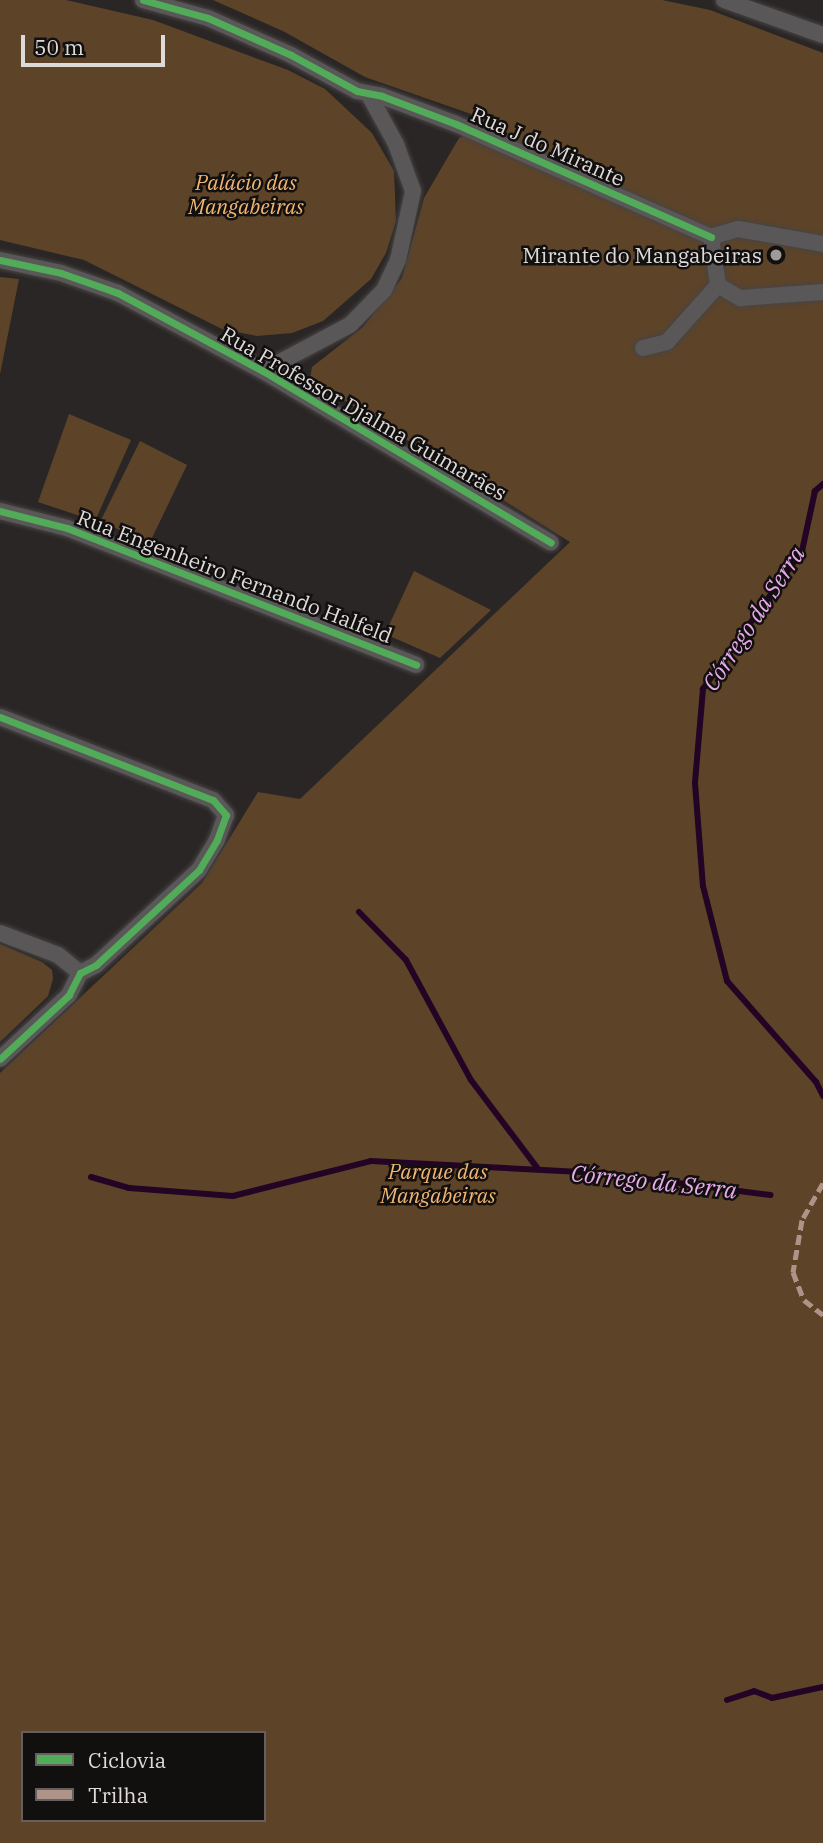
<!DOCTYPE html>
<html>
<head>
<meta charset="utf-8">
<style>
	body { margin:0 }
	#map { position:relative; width:823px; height:1843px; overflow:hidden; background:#2b2626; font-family:"IBM Plex Serif",serif }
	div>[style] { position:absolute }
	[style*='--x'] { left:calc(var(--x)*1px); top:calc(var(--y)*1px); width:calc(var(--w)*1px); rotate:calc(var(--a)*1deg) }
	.green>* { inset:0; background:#5d4429 }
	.stream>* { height:6px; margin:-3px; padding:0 3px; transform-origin:3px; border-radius:3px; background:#240425 }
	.roads { filter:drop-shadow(0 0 2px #474444) drop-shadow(0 0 2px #474444) }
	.minor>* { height:16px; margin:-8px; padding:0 8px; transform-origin:8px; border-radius:8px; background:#595757 }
	.quiet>* { height:5px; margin-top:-2.5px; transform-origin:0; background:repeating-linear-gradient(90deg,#af9288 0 10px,transparent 0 15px) }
	.cycleway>* { height:7px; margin:-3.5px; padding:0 3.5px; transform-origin:3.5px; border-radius:3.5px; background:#51ab58 }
	.dots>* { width:19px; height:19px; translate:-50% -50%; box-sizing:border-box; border:4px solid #120f0f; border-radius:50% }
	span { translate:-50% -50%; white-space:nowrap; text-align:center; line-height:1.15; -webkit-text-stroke:5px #120f0f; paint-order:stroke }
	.street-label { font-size:21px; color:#dfdada }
	.park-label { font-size:21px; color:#f3b671; font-style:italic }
	.poi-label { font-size:21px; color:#dfdada }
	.right { translate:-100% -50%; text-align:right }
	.water-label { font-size:23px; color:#e8aaeb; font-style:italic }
	.legend { position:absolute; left:21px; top:1731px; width:245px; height:91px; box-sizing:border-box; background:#120f0f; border:2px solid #646060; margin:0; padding:9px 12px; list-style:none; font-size:21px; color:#dfdada }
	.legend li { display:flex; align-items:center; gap:14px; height:35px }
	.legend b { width:35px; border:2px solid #646060 }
	.scale { position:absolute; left:21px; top:35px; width:144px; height:32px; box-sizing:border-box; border:4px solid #dfdada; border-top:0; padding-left:9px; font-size:21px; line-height:24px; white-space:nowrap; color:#dfdada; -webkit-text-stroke:5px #120f0f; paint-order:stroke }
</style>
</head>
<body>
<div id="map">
	<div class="green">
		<i style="clip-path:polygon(0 0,66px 0,153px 20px,288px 70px,325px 89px,372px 133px,394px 171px,396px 221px,386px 253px,371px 279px,323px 321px,292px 333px,257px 336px,222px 329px,84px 260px,0 240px)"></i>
		<i style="clip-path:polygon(evenodd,213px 0,662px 0,710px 10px,823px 53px,823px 1843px,0 1843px,0 1073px,202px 883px,258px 792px,300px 799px,570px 542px,310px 379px,312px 367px,363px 327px,402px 278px,424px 198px,459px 138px,473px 131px,475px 123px,471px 114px,365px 77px,283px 31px,213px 0,23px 1733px,264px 1733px,264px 1820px,23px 1820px,23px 1733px)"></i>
		<i style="clip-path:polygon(0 277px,19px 279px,0 374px)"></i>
		<i style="clip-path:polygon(69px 414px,131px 440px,95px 521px,38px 502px)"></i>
		<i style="clip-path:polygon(140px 441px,187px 465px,150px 542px,100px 522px)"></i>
		<i style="clip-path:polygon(414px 571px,491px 610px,440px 658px,385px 634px)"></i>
		<i style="clip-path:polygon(0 944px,42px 962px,52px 970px,53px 979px,48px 996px,0 1042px)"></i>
	</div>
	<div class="stream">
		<i style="--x:823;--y:484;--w:11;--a:139"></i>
		<i style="--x:815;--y:491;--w:61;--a:102.2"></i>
		<i style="--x:802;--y:551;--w:170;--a:125.7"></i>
		<i style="--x:703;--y:689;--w:94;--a:94.9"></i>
		<i style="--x:695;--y:783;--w:103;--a:85.6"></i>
		<i style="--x:703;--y:886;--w:98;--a:75.8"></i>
		<i style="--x:727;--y:981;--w:135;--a:48.6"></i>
		<i style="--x:816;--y:1082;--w:16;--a:63"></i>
		<i style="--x:359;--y:912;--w:67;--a:45.6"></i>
		<i style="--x:406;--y:960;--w:136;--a:61.6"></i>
		<i style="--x:471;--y:1080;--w:111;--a:53"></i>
		<i style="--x:91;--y:1177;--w:40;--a:16"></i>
		<i style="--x:129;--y:1188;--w:104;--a:4.4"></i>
		<i style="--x:233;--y:1196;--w:142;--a:-14.2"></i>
		<i style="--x:371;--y:1161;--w:230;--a:3"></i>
		<i style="--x:601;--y:1173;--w:171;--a:7.4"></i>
		<i style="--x:727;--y:1700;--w:28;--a:-18"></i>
		<i style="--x:754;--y:1691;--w:19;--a:21"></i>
		<i style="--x:772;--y:1698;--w:52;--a:-12.2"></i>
	</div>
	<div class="roads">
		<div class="minor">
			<i style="--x:143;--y:0;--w:67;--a:15.5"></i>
			<i style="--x:208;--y:18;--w:91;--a:24"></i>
			<i style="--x:291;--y:55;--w:75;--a:28.6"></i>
			<i style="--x:357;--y:91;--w:25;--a:11"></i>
			<i style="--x:382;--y:96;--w:79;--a:20.7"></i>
			<i style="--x:456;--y:124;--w:279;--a:23.9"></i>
			<i style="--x:724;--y:0;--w:105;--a:19.5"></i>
			<i style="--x:711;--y:237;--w:49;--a:81.7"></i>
			<i style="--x:718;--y:285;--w:26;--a:31"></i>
			<i style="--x:740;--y:298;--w:83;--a:-4.1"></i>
			<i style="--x:711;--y:237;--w:28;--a:-17"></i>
			<i style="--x:738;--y:229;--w:86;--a:10"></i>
			<i style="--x:0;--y:260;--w:62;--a:12"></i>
			<i style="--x:61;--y:273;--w:60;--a:19.3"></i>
			<i style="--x:118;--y:293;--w:165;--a:28.3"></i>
			<i style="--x:263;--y:371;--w:335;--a:30.8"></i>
			<i style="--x:643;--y:348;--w:25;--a:-14"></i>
			<i style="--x:667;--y:342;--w:76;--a:-48.2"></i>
			<i style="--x:263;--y:371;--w:98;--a:-27.9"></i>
			<i style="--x:350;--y:325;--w:49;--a:-45.8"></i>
			<i style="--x:384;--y:290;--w:33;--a:-65"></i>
			<i style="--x:398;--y:260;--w:71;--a:-77.7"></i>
			<i style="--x:413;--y:191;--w:50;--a:-109.9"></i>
			<i style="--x:396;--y:144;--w:56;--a:-118.9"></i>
			<i style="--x:0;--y:511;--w:69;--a:14.2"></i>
			<i style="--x:67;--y:528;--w:375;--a:21.4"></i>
			<i style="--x:0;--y:717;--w:229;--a:21.3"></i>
			<i style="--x:213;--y:800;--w:20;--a:49"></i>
			<i style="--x:226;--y:815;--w:27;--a:110"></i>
			<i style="--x:217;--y:840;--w:35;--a:121"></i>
			<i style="--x:199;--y:870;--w:140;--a:137.3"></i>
			<i style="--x:96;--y:965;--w:18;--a:153"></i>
			<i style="--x:80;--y:973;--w:25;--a:117"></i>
			<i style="--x:69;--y:995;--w:94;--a:137.2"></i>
			<i style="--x:0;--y:933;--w:62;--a:20.8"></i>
			<i style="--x:58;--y:955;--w:28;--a:39"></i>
		</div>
	</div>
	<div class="quiet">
		<i style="--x:823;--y:1183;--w:43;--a:119.6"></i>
		<i style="--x:802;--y:1220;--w:53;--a:99.8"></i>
		<i style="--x:793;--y:1272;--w:30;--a:69"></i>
		<i style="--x:804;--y:1300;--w:24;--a:38"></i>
	</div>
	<div class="cycleway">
		<i style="--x:143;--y:0;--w:67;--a:15.5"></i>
		<i style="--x:208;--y:18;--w:91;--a:24"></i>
		<i style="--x:291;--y:55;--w:75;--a:28.6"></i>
		<i style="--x:357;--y:91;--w:25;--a:11"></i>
		<i style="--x:382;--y:96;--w:79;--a:20.7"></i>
		<i style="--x:456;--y:124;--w:279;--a:23.9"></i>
		<i style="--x:0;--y:260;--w:62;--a:12"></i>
		<i style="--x:61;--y:273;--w:60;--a:19.3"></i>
		<i style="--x:118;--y:293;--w:165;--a:28.3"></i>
		<i style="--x:263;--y:371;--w:335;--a:30.8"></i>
		<i style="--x:0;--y:511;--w:69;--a:14.2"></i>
		<i style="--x:67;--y:528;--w:375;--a:21.4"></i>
		<i style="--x:0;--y:717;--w:229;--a:21.3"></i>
		<i style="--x:213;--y:800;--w:20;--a:49"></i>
		<i style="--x:226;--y:815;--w:27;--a:110"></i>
		<i style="--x:217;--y:840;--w:35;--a:121"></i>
		<i style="--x:199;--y:870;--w:140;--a:137.3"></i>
		<i style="--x:96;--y:965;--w:18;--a:153"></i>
		<i style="--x:80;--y:973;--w:25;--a:117"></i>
		<i style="--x:69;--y:995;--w:94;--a:137.2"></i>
	</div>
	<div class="dots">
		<i style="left:776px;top:255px;background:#a09b9b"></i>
	</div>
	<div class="street-label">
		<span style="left:548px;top:146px;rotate:24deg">Rua J do Mirante</span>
		<span style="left:364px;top:413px;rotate:30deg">Rua Professor Djalma Guimarães</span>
		<span style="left:235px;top:576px;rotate:21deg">Rua Engenheiro Fernando Halfeld</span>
	</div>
	<div class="park-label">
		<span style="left:246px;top:194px">Palácio das<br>Mangabeiras</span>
		<span style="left:438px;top:1183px">Parque das<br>Mangabeiras</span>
	</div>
	<div class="poi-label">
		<span class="right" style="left:762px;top:255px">Mirante do Mangabeiras</span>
	</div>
	<div class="water-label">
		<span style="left:753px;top:618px;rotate:-57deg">Córrego da Serra</span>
		<span style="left:654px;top:1181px;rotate:6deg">Córrego da Serra</span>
	</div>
	<ul class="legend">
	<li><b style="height:9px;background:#51ab58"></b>Ciclovia</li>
	<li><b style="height:9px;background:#af9288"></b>Trilha</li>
	</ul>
	<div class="scale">50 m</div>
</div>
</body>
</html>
